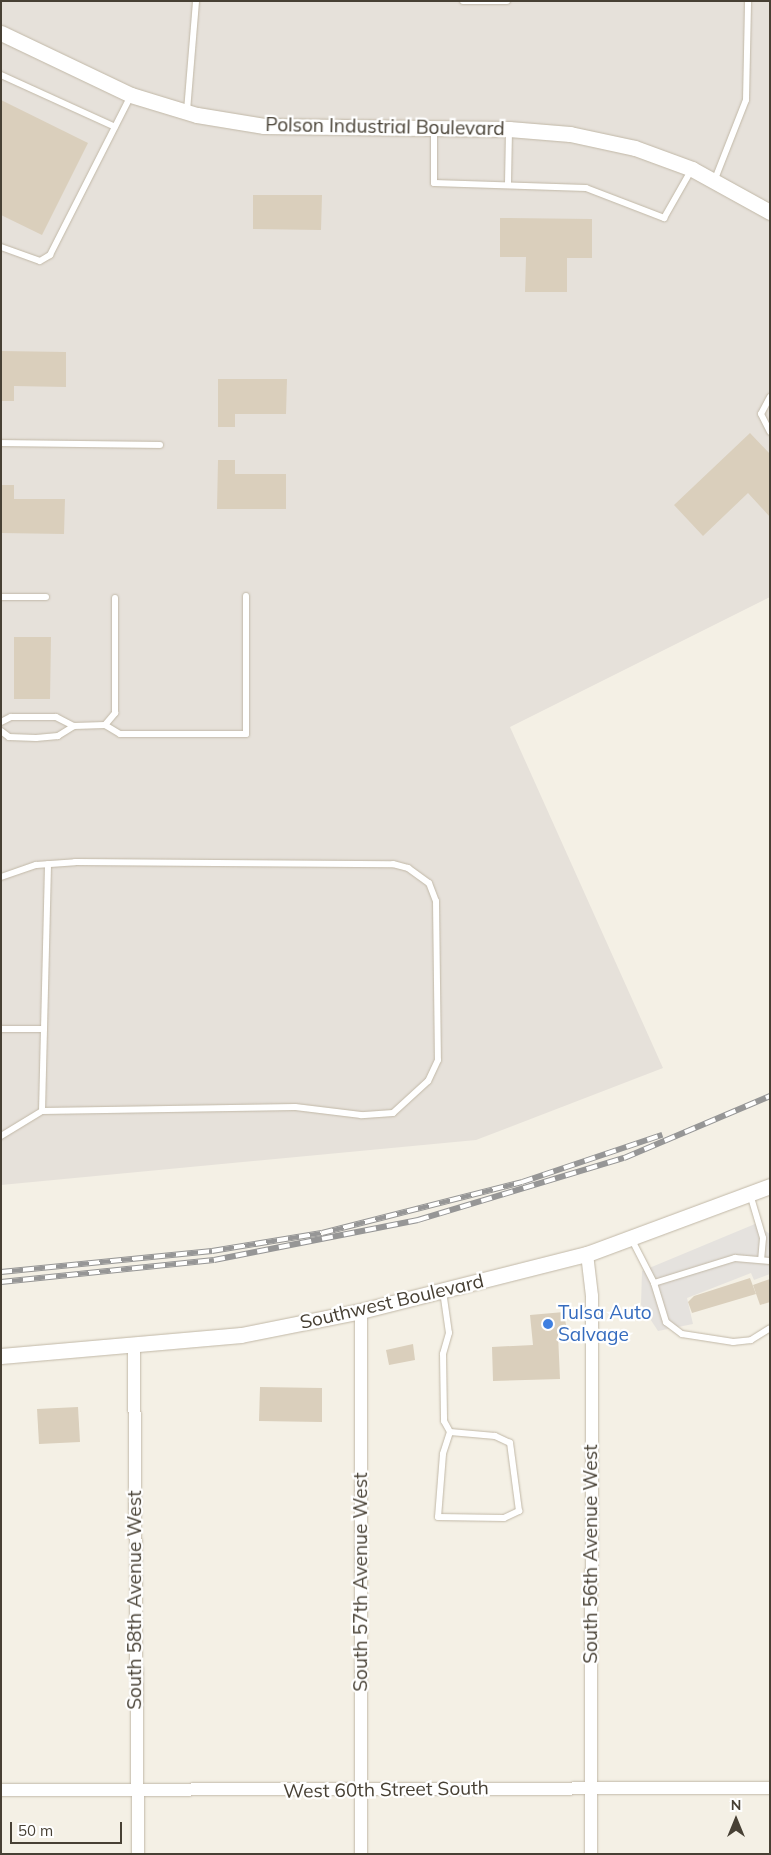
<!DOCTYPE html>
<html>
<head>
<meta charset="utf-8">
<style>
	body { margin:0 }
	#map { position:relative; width:771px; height:1855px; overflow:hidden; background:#f4f0e5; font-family:Mulish,sans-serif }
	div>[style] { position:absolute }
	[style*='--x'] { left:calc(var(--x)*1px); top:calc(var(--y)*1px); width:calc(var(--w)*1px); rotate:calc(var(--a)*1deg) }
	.industrial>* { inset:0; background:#e6e1da }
	.parking>* { inset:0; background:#e5e2de }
	.building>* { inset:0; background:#dacfbc }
	.roads { filter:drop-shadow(0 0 1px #c1b8a7) drop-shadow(0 0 1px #c1b8a7) }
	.service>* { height:6px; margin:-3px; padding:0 3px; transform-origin:3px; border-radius:3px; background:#fff }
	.minor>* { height:12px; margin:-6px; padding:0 6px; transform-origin:6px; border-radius:6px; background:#fff }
	.tertiary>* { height:15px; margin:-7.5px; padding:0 7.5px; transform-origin:7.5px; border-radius:7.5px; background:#fff }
	.rail>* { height:5.5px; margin-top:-2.75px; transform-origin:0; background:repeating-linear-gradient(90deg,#fff 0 11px,#969696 0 22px); box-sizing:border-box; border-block:1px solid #969696 }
	.dots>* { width:14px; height:14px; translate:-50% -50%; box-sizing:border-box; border:2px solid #fff; border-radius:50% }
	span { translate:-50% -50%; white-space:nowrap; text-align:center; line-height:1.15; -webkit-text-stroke:4.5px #fff; paint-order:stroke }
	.street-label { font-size:19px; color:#474034 }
	.shop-label { font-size:19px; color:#366cbe }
	.left { translate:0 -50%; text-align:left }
	.frame { position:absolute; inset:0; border:2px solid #474034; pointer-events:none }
	.north { position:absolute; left:711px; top:1795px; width:50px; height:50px; -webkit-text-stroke:4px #fff; paint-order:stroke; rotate:0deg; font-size:14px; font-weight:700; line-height:20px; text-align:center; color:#474034 }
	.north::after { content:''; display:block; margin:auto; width:18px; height:22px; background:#474034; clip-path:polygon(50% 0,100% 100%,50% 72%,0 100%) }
	.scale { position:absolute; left:10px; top:1822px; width:112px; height:22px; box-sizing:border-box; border:2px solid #474034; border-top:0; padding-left:6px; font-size:15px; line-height:18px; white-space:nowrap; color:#474034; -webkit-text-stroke:4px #fff; paint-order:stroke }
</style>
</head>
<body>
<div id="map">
	<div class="industrial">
		<i style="clip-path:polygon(1px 1px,770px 1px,770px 597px,510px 727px,663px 1068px,476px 1140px,1px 1185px)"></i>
	</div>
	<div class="parking">
		<i style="clip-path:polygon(755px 1224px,770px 1234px,770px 1274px,754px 1280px,751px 1273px,687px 1298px,693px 1324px,658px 1331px,641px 1305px,642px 1271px)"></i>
	</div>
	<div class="building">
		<i style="clip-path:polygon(1px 100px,88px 143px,42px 235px,1px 215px)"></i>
		<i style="clip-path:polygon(253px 195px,322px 195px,321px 230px,253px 229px)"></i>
		<i style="clip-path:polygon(500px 218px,592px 219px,592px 258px,567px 258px,567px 292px,525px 292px,526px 257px,500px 257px)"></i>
		<i style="clip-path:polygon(1px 351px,66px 352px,66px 387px,14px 386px,14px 401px,1px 401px)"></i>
		<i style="clip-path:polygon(218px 379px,287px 379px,286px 414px,235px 414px,235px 427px,218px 427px)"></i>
		<i style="clip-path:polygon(750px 433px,770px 454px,770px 517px,748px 493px,703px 536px,674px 505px)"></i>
		<i style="clip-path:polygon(218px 460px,235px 460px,235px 474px,286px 474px,286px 509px,217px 509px)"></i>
		<i style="clip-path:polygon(1px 485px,14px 485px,14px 499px,65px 499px,64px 534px,1px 533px)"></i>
		<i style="clip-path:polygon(14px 637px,51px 637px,50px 699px,14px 699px)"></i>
		<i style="clip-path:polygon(750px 1278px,756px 1294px,692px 1313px,688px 1302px,694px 1296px)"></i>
		<i style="clip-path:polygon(770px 1279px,770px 1302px,760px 1305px,753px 1285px)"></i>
		<i style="clip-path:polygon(564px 1312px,567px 1332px,558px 1334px,560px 1379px,493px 1381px,492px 1347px,533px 1345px,530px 1315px)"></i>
		<i style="clip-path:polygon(413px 1344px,415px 1360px,389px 1365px,386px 1350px)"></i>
		<i style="clip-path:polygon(260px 1387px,322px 1388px,322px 1422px,259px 1421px)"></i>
		<i style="clip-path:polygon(78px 1407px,80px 1442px,39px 1444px,37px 1409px)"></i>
	</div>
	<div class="roads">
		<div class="service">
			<i style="--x:463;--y:1;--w:44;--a:0"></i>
			<i style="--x:1;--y:75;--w:125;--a:24.5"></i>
			<i style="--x:187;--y:111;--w:110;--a:-85.3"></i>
			<i style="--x:434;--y:129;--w:54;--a:90"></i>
			<i style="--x:434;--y:183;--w:152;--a:1.9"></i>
			<i style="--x:586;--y:188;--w:84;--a:21"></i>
			<i style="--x:664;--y:218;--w:56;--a:-60.3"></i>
			<i style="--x:715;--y:179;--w:85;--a:-68.6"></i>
			<i style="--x:746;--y:100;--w:99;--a:-88.8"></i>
			<i style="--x:508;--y:183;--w:53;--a:-88.9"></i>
			<i style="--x:1;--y:247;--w:41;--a:19.7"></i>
			<i style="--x:40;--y:261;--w:12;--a:-31"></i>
			<i style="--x:50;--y:255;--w:179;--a:-63.1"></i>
			<i style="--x:770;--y:397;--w:19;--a:118"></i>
			<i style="--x:761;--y:414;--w:20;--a:63"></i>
			<i style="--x:1;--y:443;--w:159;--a:0.7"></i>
			<i style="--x:1;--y:597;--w:45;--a:0"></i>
			<i style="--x:1;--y:722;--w:11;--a:-27"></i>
			<i style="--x:11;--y:717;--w:45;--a:0"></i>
			<i style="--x:56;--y:717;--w:20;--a:27"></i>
			<i style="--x:74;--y:726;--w:19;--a:148"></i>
			<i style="--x:58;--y:736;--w:22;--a:175"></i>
			<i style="--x:36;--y:738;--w:27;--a:-178"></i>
			<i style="--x:9;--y:737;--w:10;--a:-143"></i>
			<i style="--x:105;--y:725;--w:17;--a:31"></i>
			<i style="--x:120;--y:734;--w:126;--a:0"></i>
			<i style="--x:246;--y:734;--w:138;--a:-90"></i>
			<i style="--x:74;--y:726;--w:31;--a:-2"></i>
			<i style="--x:105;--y:725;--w:16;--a:-50"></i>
			<i style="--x:115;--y:713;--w:115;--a:-90"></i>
			<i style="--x:1;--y:877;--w:37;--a:-19"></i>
			<i style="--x:36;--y:865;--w:39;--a:-4"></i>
			<i style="--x:75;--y:862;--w:318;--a:0.4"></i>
			<i style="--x:393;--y:864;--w:16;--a:15"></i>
			<i style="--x:408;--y:868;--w:26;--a:36"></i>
			<i style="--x:429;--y:883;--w:19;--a:69"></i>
			<i style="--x:436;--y:901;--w:159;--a:89.3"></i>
			<i style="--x:438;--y:1060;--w:23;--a:115"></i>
			<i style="--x:428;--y:1081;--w:47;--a:137.6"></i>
			<i style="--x:393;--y:1113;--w:32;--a:176"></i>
			<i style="--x:361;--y:1115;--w:66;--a:-173.1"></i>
			<i style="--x:295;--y:1107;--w:253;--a:179.1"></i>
			<i style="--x:42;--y:1111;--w:48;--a:148.6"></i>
			<i style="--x:1;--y:1029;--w:43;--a:0"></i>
			<i style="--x:42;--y:1111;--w:247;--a:-88.6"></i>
			<i style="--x:750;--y:1194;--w:46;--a:73.5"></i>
			<i style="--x:763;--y:1238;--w:21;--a:95"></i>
			<i style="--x:632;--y:1240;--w:48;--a:62.9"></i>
			<i style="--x:654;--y:1283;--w:41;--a:72.9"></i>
			<i style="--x:666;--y:1322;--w:20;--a:37"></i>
			<i style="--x:682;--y:1334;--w:52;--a:8.9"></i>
			<i style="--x:733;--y:1342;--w:18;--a:-6"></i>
			<i style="--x:751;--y:1340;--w:22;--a:-32"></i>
			<i style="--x:654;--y:1283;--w:85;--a:-17.2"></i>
			<i style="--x:735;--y:1258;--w:35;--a:5"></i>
			<i style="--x:443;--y:1291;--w:42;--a:81.9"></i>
			<i style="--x:449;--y:1333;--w:22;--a:106"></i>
			<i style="--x:443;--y:1354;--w:67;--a:89.1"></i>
			<i style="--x:444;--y:1421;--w:13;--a:61"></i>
			<i style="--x:450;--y:1432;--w:23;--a:108"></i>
			<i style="--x:443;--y:1454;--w:63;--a:94.5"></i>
			<i style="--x:438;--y:1517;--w:66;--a:0.9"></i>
			<i style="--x:504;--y:1518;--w:17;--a:-25"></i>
			<i style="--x:519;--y:1511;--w:69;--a:-97.5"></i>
			<i style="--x:510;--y:1443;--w:17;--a:-155"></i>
			<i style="--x:495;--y:1436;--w:45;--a:-174.9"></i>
		</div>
		<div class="minor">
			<i style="--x:587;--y:1254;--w:42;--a:83.2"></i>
			<i style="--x:592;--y:1296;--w:558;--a:90.1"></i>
			<i style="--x:134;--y:1346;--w:508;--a:89.55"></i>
			<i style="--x:1;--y:1790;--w:769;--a:-0.15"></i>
			<i style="--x:361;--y:1854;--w:543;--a:-90"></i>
		</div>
		<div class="tertiary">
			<i style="--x:1;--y:33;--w:144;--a:25.5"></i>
			<i style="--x:131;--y:95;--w:69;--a:16.9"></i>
			<i style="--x:197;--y:115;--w:68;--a:9.3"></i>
			<i style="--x:264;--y:126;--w:245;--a:0.7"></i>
			<i style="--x:509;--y:129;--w:61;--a:4.7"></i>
			<i style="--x:570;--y:134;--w:66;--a:12.2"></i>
			<i style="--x:635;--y:148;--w:61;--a:20.2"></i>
			<i style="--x:692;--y:169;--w:89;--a:28.9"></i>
			<i style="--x:1;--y:1356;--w:241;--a:-5"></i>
			<i style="--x:241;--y:1335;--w:122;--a:-11.3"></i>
			<i style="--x:361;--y:1311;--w:233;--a:-14.2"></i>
			<i style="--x:587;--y:1254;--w:195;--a:-20.4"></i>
		</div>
	</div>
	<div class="rail">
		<i style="--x:1;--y:1272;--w:212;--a:-5.7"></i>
		<i style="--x:212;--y:1251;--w:111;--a:-9.3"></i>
		<i style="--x:322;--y:1233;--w:206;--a:-14.3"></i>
		<i style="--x:522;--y:1182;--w:148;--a:-18.6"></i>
		<i style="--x:1;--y:1282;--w:214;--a:-5.9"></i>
		<i style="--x:214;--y:1260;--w:208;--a:-11.1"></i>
		<i style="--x:418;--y:1220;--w:215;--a:-16.8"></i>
		<i style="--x:624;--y:1158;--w:159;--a:-23"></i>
	</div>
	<div class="dots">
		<i style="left:548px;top:1324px;background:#3f7fe0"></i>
	</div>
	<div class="street-label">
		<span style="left:385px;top:127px;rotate:1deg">Polson Industrial Boulevard</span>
		<span style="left:392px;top:1302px;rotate:-13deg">Southwest Boulevard</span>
		<span style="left:591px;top:1554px;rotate:-90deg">South 56th Avenue West</span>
		<span style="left:361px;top:1582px;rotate:-90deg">South 57th Avenue West</span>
		<span style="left:135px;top:1600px;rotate:-90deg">South 58th Avenue West</span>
		<span style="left:386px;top:1790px;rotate:-1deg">West 60th Street South</span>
	</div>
	<div class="shop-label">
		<span class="left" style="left:558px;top:1324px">Tulsa Auto<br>Salvage</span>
	</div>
	<div class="frame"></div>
	<div class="north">N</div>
	<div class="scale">50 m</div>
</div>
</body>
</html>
